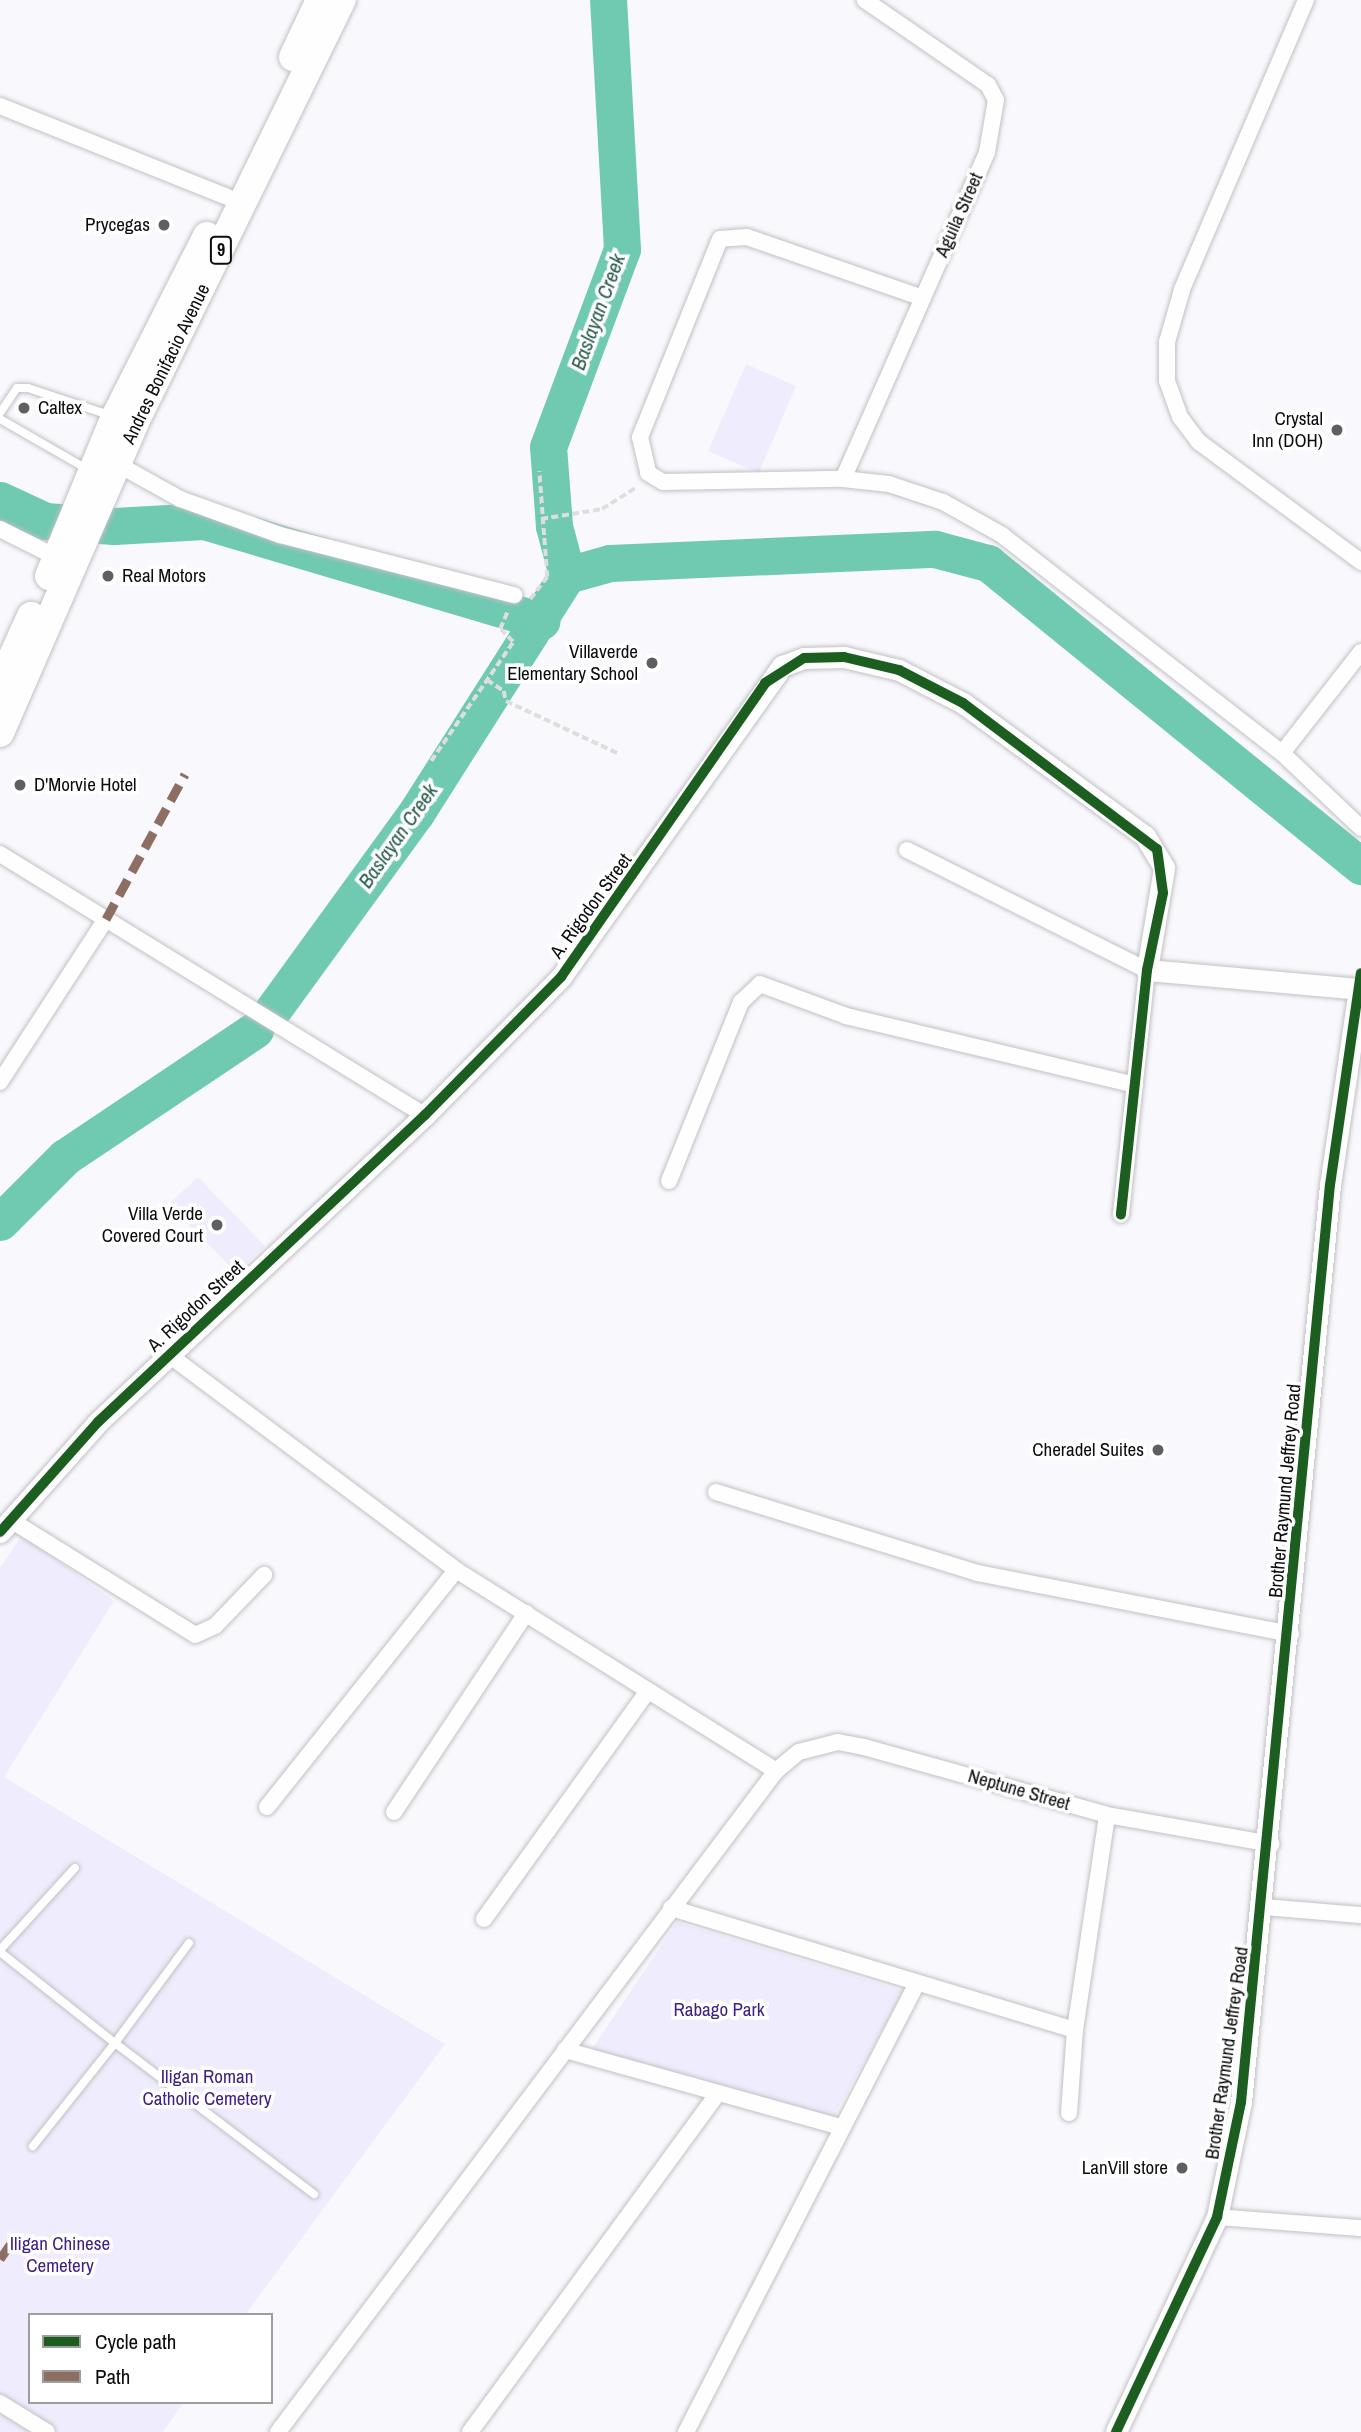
<!DOCTYPE html>
<html>
<head>
<meta charset="utf-8">
<style>
	body { margin:0 }
	#map { position:relative; width:1361px; height:2432px; overflow:hidden; background:#f9f9fd; font-family:"Archivo Narrow",sans-serif }
	div>[style] { position:absolute }
	[style*='--x'] { left:calc(var(--x)*1px); top:calc(var(--y)*1px); width:calc(var(--w)*1px); rotate:calc(var(--a)*1deg) }
	.green>* { inset:0; background:#efedfd }
	.river>* { height:37px; margin:-18.5px; padding:0 18.5px; transform-origin:18.5px; border-radius:18.5px; background:#70c9b1 }
	.path>* { height:3.5px; margin-top:-1.75px; transform-origin:0; background:repeating-linear-gradient(90deg,#dedede 0 7px,transparent 0 10.5px) }
	.roads { filter:drop-shadow(0 0 2px #c1c1c4) drop-shadow(0 0 2px #c1c1c4) }
	.service>* { height:8px; margin:-4px; padding:0 4px; transform-origin:4px; border-radius:4px; background:#fefeff }
	.minor>* { height:16px; margin:-8px; padding:0 8px; transform-origin:8px; border-radius:8px; background:#fefeff }
	.tertiary>* { height:21px; margin:-10.5px; padding:0 10.5px; transform-origin:10.5px; border-radius:10.5px; background:#fefeff }
	.trunk>* { height:28px; margin:-14px; padding:0 14px; transform-origin:14px; border-radius:14px; background:#fefeff }
	.quiet>* { height:9px; margin-top:-4.5px; transform-origin:0; background:repeating-linear-gradient(90deg,#8d6e63 0 18px,transparent 0 27px) }
	.cycleway>* { height:10px; margin:-5px; padding:0 5px; transform-origin:5px; border-radius:5px; background:#1b5e20 }
	.dots>* { width:19px; height:19px; translate:-50% -50%; box-sizing:border-box; border:4px solid #fff; border-radius:50% }
	span { translate:-50% -50%; white-space:nowrap; text-align:center; line-height:1.15; -webkit-text-stroke:7px #fff; paint-order:stroke }
	.shield-label span { padding:2px 5px; background:#fff; border:2px solid; border-radius:5px; -webkit-text-stroke-width:0 }
	.shield-label { font-size:18px; color:#0c0c0e; font-weight:700 }
	.street-label { font-size:19px; color:#0c0c0e }
	.poi-label { font-size:19px; color:#0c0c0e }
	.right { translate:-100% -50%; text-align:right }
	.left { translate:0 -50%; text-align:left }
	.park-label { font-size:19px; color:#3f2183 }
	.water-label { font-size:21px; color:#295b4a; font-style:italic }
	.legend { position:absolute; left:28px; top:2313px; width:245px; height:91px; box-sizing:border-box; background:#fff; border:2px solid #9e9e9f; margin:0; padding:9px 12px; list-style:none; font-size:21px; color:#0c0c0e }
	.legend li { display:flex; align-items:center; gap:14px; height:35px }
	.legend b { width:35px; border:2px solid #9e9e9f }
</style>
</head>
<body>
<div id="map">
	<div class="green">
		<i style="clip-path:polygon(746px 364px,796px 386px,759px 473px,708px 451px)"></i>
		<i style="clip-path:polygon(198px 1177px,265px 1246px,236px 1273px,169px 1204px)"></i>
		<i style="clip-path:polygon(22px 1535px,114px 1601px,4px 1777px,445px 2044px,245px 2315px,30px 2315px,30px 2402px,184px 2402px,163px 2432px,0 2432px,0 1568px)"></i>
		<i style="clip-path:polygon(677px 1922px,904px 1991px,833px 2118px,592px 2049px)"></i>
	</div>
	<div class="river">
		<i style="--x:0;--y:500;--w:50;--a:25"></i>
		<i style="--x:45;--y:521;--w:69;--a:4.1"></i>
		<i style="--x:114;--y:526;--w:90;--a:-3.2"></i>
		<i style="--x:204;--y:521;--w:352;--a:16.5"></i>
		<i style="--x:567;--y:575;--w:51;--a:-104.9"></i>
		<i style="--x:554;--y:526;--w:79;--a:-94.3"></i>
		<i style="--x:548;--y:447;--w:211;--a:-69.5"></i>
		<i style="--x:622;--y:249;--w:249;--a:-93.2"></i>
		<i style="--x:272;--y:1011;--w:245;--a:-54"></i>
		<i style="--x:416;--y:813;--w:282;--a:-57.6"></i>
		<i style="--x:567;--y:575;--w:45;--a:-15.6"></i>
		<i style="--x:610;--y:563;--w:325;--a:-2.5"></i>
		<i style="--x:935;--y:549;--w:55;--a:14.8"></i>
		<i style="--x:988;--y:563;--w:481;--a:39.1"></i>
		<i style="--x:0;--y:1222;--w:92;--a:-45"></i>
		<i style="--x:65;--y:1157;--w:229;--a:-33.8"></i>
	</div>
	<div class="path">
		<i style="--x:541;--y:519;--w:62;--a:-9.3"></i>
		<i style="--x:602;--y:509;--w:41;--a:-32.2"></i>
		<i style="--x:530;--y:599;--w:28;--a:-52"></i>
		<i style="--x:547;--y:577;--w:106;--a:-94.3"></i>
		<i style="--x:487;--y:680;--w:20;--a:33"></i>
		<i style="--x:504;--y:691;--w:10;--a:79"></i>
		<i style="--x:506;--y:701;--w:123;--a:25.1"></i>
		<i style="--x:431;--y:761;--w:145;--a:-55.4"></i>
		<i style="--x:513;--y:642;--w:18;--a:-135"></i>
		<i style="--x:500;--y:629;--w:21;--a:-67"></i>
	</div>
	<div class="roads">
		<div class="service">
			<i style="--x:0;--y:413;--w:30;--a:-56"></i>
			<i style="--x:17;--y:388;--w:11;--a:0"></i>
			<i style="--x:28;--y:388;--w:89;--a:18.4"></i>
			<i style="--x:0;--y:419;--w:100;--a:29.9"></i>
			<i style="--x:189;--y:1943;--w:124;--a:126.5"></i>
			<i style="--x:115;--y:2043;--w:250;--a:37.2"></i>
			<i style="--x:0;--y:1950;--w:111;--a:-47.6"></i>
			<i style="--x:0;--y:1952;--w:147;--a:38.4"></i>
			<i style="--x:115;--y:2043;--w:132;--a:128.5"></i>
		</div>
		<div class="minor">
			<i style="--x:1306;--y:0;--w:315;--a:113.2"></i>
			<i style="--x:1182;--y:290;--w:54;--a:106.1"></i>
			<i style="--x:1167;--y:342;--w:39;--a:90"></i>
			<i style="--x:1167;--y:381;--w:38;--a:70"></i>
			<i style="--x:1180;--y:417;--w:31;--a:53"></i>
			<i style="--x:1199;--y:442;--w:202;--a:36.5"></i>
			<i style="--x:0;--y:106;--w:245;--a:21.8"></i>
			<i style="--x:923;--y:298;--w:186;--a:-160.9"></i>
			<i style="--x:747;--y:237;--w:27;--a:176"></i>
			<i style="--x:720;--y:239;--w:214;--a:112"></i>
			<i style="--x:640;--y:437;--w:37;--a:77"></i>
			<i style="--x:648;--y:473;--w:17;--a:31"></i>
			<i style="--x:663;--y:482;--w:180;--a:-1"></i>
			<i style="--x:843;--y:479;--w:46;--a:6.2"></i>
			<i style="--x:889;--y:484;--w:57;--a:18.4"></i>
			<i style="--x:943;--y:502;--w:68;--a:29.2"></i>
			<i style="--x:1002;--y:535;--w:355;--a:37.9"></i>
			<i style="--x:112;--y:461;--w:78;--a:29.2"></i>
			<i style="--x:180;--y:499;--w:106;--a:19.8"></i>
			<i style="--x:280;--y:535;--w:242;--a:14.4"></i>
			<i style="--x:843;--y:479;--w:357;--a:-66.2"></i>
			<i style="--x:987;--y:152;--w:53;--a:-80.2"></i>
			<i style="--x:996;--y:100;--w:17;--a:-118"></i>
			<i style="--x:988;--y:85;--w:150;--a:-145.4"></i>
			<i style="--x:0;--y:529;--w:72;--a:26.6"></i>
			<i style="--x:1361;--y:652;--w:128;--a:128"></i>
			<i style="--x:1282;--y:753;--w:109;--a:43.5"></i>
			<i style="--x:907;--y:850;--w:268;--a:26.6"></i>
			<i style="--x:1147;--y:970;--w:246;--a:96.1"></i>
			<i style="--x:0;--y:854;--w:499;--a:31.6"></i>
			<i style="--x:0;--y:1082;--w:194;--a:-57"></i>
			<i style="--x:669;--y:1181;--w:193;--a:-68.1"></i>
			<i style="--x:741;--y:1002;--w:26;--a:-43"></i>
			<i style="--x:760;--y:984;--w:92;--a:20.4"></i>
			<i style="--x:846;--y:1016;--w:297;--a:13.4"></i>
			<i style="--x:169;--y:1355;--w:359;--a:36.8"></i>
			<i style="--x:456;--y:1570;--w:378;--a:32.1"></i>
			<i style="--x:716;--y:1492;--w:273;--a:17.2"></i>
			<i style="--x:977;--y:1573;--w:320;--a:11"></i>
			<i style="--x:9;--y:1519;--w:219;--a:31.9"></i>
			<i style="--x:195;--y:1635;--w:22;--a:-24"></i>
			<i style="--x:215;--y:1626;--w:71;--a:-46.1"></i>
			<i style="--x:267;--y:1807;--w:303;--a:-51.4"></i>
			<i style="--x:394;--y:1812;--w:239;--a:-56.4"></i>
			<i style="--x:1263;--y:1907;--w:98;--a:4.7"></i>
			<i style="--x:671;--y:1908;--w:422;--a:16.8"></i>
			<i style="--x:484;--y:1919;--w:281;--a:-54.3"></i>
			<i style="--x:565;--y:2050;--w:287;--a:15.6"></i>
			<i style="--x:1069;--y:2113;--w:83;--a:-85.9"></i>
			<i style="--x:1075;--y:2030;--w:217;--a:-81.5"></i>
			<i style="--x:1217;--y:2217;--w:144;--a:4.4"></i>
			<i style="--x:0;--y:2403;--w:55;--a:31.7"></i>
			<i style="--x:278;--y:2432;--w:828;--a:-53.01"></i>
			<i style="--x:776;--y:1771;--w:30;--a:-40"></i>
			<i style="--x:799;--y:1752;--w:40;--a:-14.4"></i>
			<i style="--x:838;--y:1742;--w:26;--a:11"></i>
			<i style="--x:864;--y:1747;--w:252;--a:15.6"></i>
			<i style="--x:1107;--y:1815;--w:167;--a:10"></i>
			<i style="--x:470;--y:2432;--w:416;--a:-53.8"></i>
			<i style="--x:686;--y:2432;--w:503;--a:-62.77"></i>
		</div>
		<div class="tertiary">
			<i style="--x:0;--y:1532;--w:147;--a:-48.3"></i>
			<i style="--x:98;--y:1422;--w:449;--a:-43.2"></i>
			<i style="--x:425;--y:1115;--w:194;--a:-45.4"></i>
			<i style="--x:561;--y:977;--w:382;--a:-54.6"></i>
			<i style="--x:782;--y:666;--w:23;--a:-20"></i>
			<i style="--x:804;--y:658;--w:40;--a:-1.4"></i>
			<i style="--x:844;--y:657;--w:57;--a:13.3"></i>
			<i style="--x:899;--y:670;--w:72;--a:27.3"></i>
			<i style="--x:963;--y:703;--w:225;--a:36.2"></i>
			<i style="--x:1145;--y:836;--w:37;--a:59"></i>
			<i style="--x:1164;--y:868;--w:103;--a:99.5"></i>
			<i style="--x:1147;--y:970;--w:213;--a:5.1"></i>
			<i style="--x:1359;--y:989;--w:198;--a:98.4"></i>
			<i style="--x:1330;--y:1185;--w:921;--a:95.54"></i>
			<i style="--x:1241;--y:2102;--w:117;--a:101.8"></i>
			<i style="--x:1217;--y:2217;--w:238;--a:115.2"></i>
		</div>
		<div class="trunk">
			<i style="--x:293;--y:57;--w:63;--a:-64.7"></i>
			<i style="--x:49;--y:576;--w:172;--a:-67.5"></i>
			<i style="--x:115;--y:417;--w:203;--a:-63.1"></i>
			<i style="--x:0;--y:684;--w:75;--a:-65.5"></i>
			<i style="--x:0;--y:733;--w:339;--a:-66.5"></i>
			<i style="--x:135;--y:422;--w:470;--a:-63.9"></i>
		</div>
	</div>
	<div class="quiet">
		<i style="--x:106;--y:919;--w:165;--a:-61.4"></i>
		<i style="--x:0;--y:2259;--w:21;--a:-55"></i>
	</div>
	<div class="cycleway">
		<i style="--x:0;--y:1532;--w:147;--a:-48.3"></i>
		<i style="--x:98;--y:1422;--w:449;--a:-43.2"></i>
		<i style="--x:425;--y:1115;--w:194;--a:-45.4"></i>
		<i style="--x:561;--y:977;--w:358;--a:-55.2"></i>
		<i style="--x:765;--y:683;--w:46;--a:-32.7"></i>
		<i style="--x:804;--y:658;--w:40;--a:-1.4"></i>
		<i style="--x:844;--y:657;--w:57;--a:13.3"></i>
		<i style="--x:899;--y:670;--w:72;--a:27.3"></i>
		<i style="--x:963;--y:703;--w:243;--a:37"></i>
		<i style="--x:1157;--y:849;--w:44;--a:82.2"></i>
		<i style="--x:1163;--y:893;--w:79;--a:101.7"></i>
		<i style="--x:1147;--y:970;--w:246;--a:96.1"></i>
		<i style="--x:1116;--y:2432;--w:238;--a:-64.8"></i>
		<i style="--x:1217;--y:2217;--w:117;--a:-78.2"></i>
		<i style="--x:1241;--y:2102;--w:921;--a:-84.46"></i>
		<i style="--x:1330;--y:1185;--w:214;--a:-81.7"></i>
	</div>
	<div class="dots">
		<i style="left:164px;top:225px;background:#5f5f62"></i>
		<i style="left:24px;top:408px;background:#5f5f62"></i>
		<i style="left:1337px;top:430px;background:#5f5f62"></i>
		<i style="left:108px;top:576px;background:#5f5f62"></i>
		<i style="left:652px;top:663px;background:#5f5f62"></i>
		<i style="left:20px;top:785px;background:#5f5f62"></i>
		<i style="left:217px;top:1225px;background:#5f5f62"></i>
		<i style="left:1158px;top:1450px;background:#5f5f62"></i>
		<i style="left:1182px;top:2168px;background:#5f5f62"></i>
	</div>
	<div class="shield-label">
		<span style="left:221px;top:250px">9</span>
	</div>
	<div class="street-label">
		<span style="left:959px;top:215px;rotate:-66deg">Aguila Street</span>
		<span style="left:166px;top:364px;rotate:-64deg">Andres Bonifacio Avenue</span>
		<span style="left:591px;top:906px;rotate:-54deg">A. Rigodon Street</span>
		<span style="left:196px;top:1306px;rotate:-43deg">A. Rigodon Street</span>
		<span style="left:1285px;top:1491px;rotate:-85deg">Brother Raymund Jeffrey Road</span>
		<span style="left:1019px;top:1790px;rotate:16deg">Neptune Street</span>
		<span style="left:1227px;top:2053px;rotate:-82deg">Brother Raymund Jeffrey Road</span>
	</div>
	<div class="poi-label">
		<span class="right" style="left:150px;top:225px">Prycegas</span>
		<span class="left" style="left:38px;top:408px">Caltex</span>
		<span class="right" style="left:1323px;top:430px">Crystal<br>Inn (DOH)</span>
		<span class="left" style="left:122px;top:576px">Real Motors</span>
		<span class="right" style="left:638px;top:663px">Villaverde<br>Elementary School</span>
		<span class="left" style="left:34px;top:785px">D'Morvie Hotel</span>
		<span class="right" style="left:203px;top:1225px">Villa Verde<br>Covered Court</span>
		<span class="right" style="left:1144px;top:1450px">Cheradel Suites</span>
		<span class="right" style="left:1168px;top:2168px">LanVill store</span>
	</div>
	<div class="park-label">
		<span style="left:719px;top:2010px">Rabago Park</span>
		<span style="left:207px;top:2088px">Iligan Roman<br>Catholic Cemetery</span>
		<span style="left:60px;top:2255px">Iligan Chinese<br>Cemetery</span>
	</div>
	<div class="water-label">
		<span style="left:598px;top:312px;rotate:-70deg">Baslayan Creek</span>
		<span style="left:398px;top:836px;rotate:-55deg">Baslayan Creek</span>
	</div>
	<ul class="legend">
	<li><b style="height:9px;background:#1b5e20"></b>Cycle path</li>
	<li><b style="height:9px;background:#8d6e63"></b>Path</li>
	</ul>
</div>
</body>
</html>
